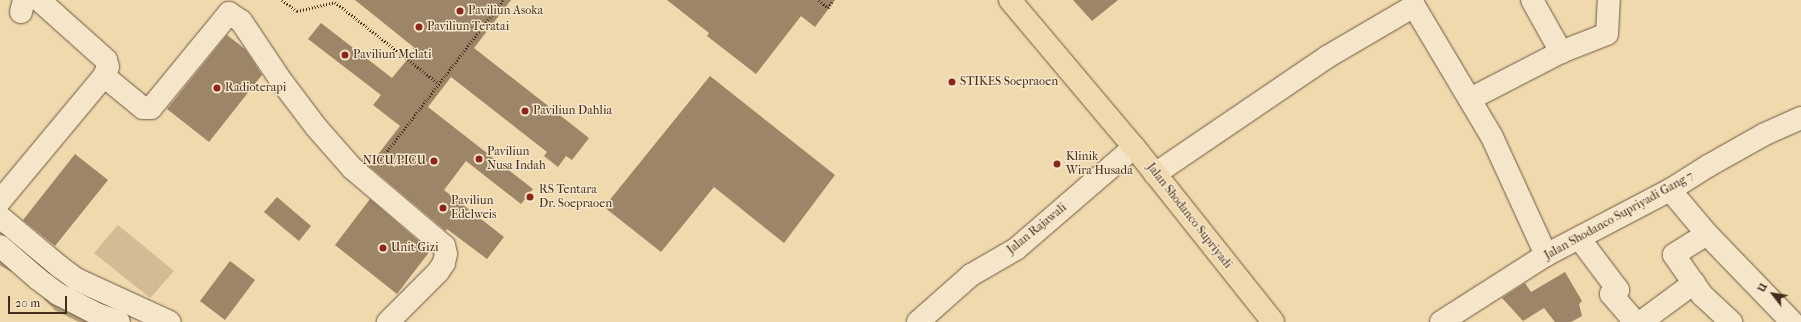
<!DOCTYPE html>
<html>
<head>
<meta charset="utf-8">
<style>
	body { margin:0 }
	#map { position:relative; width:1801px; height:322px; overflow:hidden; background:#f0d9ad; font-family:"IM FELL French Canon",serif }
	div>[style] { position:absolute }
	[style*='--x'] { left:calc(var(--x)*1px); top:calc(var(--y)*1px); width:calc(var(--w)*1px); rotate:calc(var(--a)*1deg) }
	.green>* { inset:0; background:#d3bc94 }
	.stream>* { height:6px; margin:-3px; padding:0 3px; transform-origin:3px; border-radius:3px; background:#b59f7c }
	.building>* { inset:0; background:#9d8667 }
	.path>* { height:2.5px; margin-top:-1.25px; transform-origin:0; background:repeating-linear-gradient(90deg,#432d1c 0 1px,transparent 0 3px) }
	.roads { filter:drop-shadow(0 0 1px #6e5840) drop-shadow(0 0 1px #6e5840) }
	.minor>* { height:22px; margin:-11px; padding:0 11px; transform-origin:11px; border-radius:11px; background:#f5e6ca }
	.major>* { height:22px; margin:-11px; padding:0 11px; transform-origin:11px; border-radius:11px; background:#f0d9ad }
	.dots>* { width:11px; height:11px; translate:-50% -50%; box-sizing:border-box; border:2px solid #f5e6ca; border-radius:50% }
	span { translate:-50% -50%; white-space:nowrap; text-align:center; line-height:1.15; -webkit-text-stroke:3px #f5e6ca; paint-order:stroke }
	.poi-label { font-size:12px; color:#432d1c }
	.left { translate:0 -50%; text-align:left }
	.right { translate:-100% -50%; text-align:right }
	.street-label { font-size:12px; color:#432d1c }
	.north { position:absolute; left:1753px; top:274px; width:40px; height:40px; -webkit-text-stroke:3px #f5e6ca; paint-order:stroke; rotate:301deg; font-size:11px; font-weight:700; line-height:16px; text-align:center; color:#432d1c }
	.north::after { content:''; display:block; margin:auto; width:14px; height:18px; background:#432d1c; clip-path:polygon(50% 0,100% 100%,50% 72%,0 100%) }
	.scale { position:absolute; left:8px; top:296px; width:59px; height:18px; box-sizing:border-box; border:2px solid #432d1c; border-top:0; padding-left:5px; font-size:12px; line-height:14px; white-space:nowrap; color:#432d1c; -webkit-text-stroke:3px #f5e6ca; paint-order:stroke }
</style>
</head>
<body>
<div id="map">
	<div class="green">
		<i style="clip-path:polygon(118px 225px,174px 271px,150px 298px,94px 253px)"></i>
	</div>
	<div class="stream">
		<i style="--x:0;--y:262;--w:13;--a:29"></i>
		<i style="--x:47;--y:298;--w:14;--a:45"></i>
		<i style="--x:57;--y:308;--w:32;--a:26"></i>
	</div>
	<div class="building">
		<i style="clip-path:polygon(355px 0,511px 0,474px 48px,589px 138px,572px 160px,566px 156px,558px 167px,544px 156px,547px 152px,451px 77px,428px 107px,533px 189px,521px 204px,466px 161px,444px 190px,504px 237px,487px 259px,447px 229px,446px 231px,369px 166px,400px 126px,373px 105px,381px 95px,308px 39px,321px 23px,392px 78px,416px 49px)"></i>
		<i style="clip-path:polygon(667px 0,835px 0,815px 27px,801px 16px,756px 74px,707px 36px,709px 33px)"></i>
		<i style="clip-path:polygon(1073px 0,1118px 0,1092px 21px)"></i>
		<i style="clip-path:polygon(227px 35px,245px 49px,262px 75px,209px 142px,167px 109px)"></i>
		<i style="clip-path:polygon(710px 76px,835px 175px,784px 243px,714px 187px,661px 252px,604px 207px)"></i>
		<i style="clip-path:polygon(75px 154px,108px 180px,55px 246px,23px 220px)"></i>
		<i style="clip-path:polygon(277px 197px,311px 226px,299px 241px,264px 212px)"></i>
		<i style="clip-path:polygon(370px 199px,430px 251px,397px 294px,335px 245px)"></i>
		<i style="clip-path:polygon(230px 261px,255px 280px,225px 320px,200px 301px)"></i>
		<i style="clip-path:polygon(1565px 272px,1582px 301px,1579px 304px,1582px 316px,1571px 322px,1555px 322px,1544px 308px,1523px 321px,1502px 298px,1525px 283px,1531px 292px)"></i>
	</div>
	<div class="path">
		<i style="--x:282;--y:0;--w:19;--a:36"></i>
		<i style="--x:297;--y:11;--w:39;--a:-13"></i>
		<i style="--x:335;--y:2;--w:131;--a:38.2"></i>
		<i style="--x:819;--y:0;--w:12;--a:42"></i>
		<i style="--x:828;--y:8;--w:9;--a:-58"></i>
		<i style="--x:407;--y:59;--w:14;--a:-54"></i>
		<i style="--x:378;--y:163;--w:205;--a:-52.5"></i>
	</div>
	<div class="roads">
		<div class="minor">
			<i style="--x:39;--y:0;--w:90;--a:41.8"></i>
			<i style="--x:106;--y:60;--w:7;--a:74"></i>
			<i style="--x:108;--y:67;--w:10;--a:114"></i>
			<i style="--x:1532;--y:0;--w:60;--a:60.9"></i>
			<i style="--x:21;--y:12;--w:12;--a:-76"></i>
			<i style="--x:1470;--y:99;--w:102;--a:-27.3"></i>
			<i style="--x:1561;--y:52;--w:49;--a:-21.4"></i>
			<i style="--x:1607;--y:34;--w:34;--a:-87"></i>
			<i style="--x:1155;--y:174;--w:208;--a:-34.2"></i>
			<i style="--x:1327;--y:57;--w:101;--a:-30.4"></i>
			<i style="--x:1414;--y:6;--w:152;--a:59.2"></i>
			<i style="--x:1492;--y:137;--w:130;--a:65.4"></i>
			<i style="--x:1670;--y:190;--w:57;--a:49.9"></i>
			<i style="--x:1707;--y:234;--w:122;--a:46"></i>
			<i style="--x:0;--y:201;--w:163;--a:-50.2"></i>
			<i style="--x:104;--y:76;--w:50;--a:39.4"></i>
			<i style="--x:143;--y:108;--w:8;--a:0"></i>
			<i style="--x:151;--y:108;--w:123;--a:-50.6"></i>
			<i style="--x:229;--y:13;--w:14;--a:34"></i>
			<i style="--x:241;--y:21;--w:73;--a:56.1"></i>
			<i style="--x:282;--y:82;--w:56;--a:52.9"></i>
			<i style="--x:316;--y:127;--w:55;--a:48.7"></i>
			<i style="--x:352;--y:168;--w:121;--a:40.3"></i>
			<i style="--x:444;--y:246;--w:8;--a:76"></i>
			<i style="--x:446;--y:254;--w:9;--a:103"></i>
			<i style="--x:444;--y:263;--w:11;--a:124"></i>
			<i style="--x:438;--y:272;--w:71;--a:135"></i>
			<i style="--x:0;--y:217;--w:78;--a:39.8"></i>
			<i style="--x:60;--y:267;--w:20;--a:37"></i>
			<i style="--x:76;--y:279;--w:103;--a:24.6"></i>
			<i style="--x:1707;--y:234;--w:39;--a:148"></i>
			<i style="--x:1674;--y:255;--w:49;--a:55"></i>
			<i style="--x:1702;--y:295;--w:40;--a:43"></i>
			<i style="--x:1579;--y:238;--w:65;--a:53.1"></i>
			<i style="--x:1618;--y:290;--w:8;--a:150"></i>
			<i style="--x:1611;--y:294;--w:37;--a:49"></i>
			<i style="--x:0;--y:246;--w:50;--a:41"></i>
			<i style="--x:38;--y:279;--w:25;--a:37"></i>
			<i style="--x:58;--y:294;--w:46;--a:27.1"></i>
			<i style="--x:99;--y:315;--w:21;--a:19"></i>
			<i style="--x:918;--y:322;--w:71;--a:-41.6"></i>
			<i style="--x:971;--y:275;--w:52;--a:-30"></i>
			<i style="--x:1016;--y:249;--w:156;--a:-40.8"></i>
			<i style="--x:1441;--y:322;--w:125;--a:-32.5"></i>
			<i style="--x:1546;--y:255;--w:140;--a:-27.7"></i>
			<i style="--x:1670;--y:190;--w:45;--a:-32.3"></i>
			<i style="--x:1708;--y:166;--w:65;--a:-29.3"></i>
			<i style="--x:1765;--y:134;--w:39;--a:-24"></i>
			<i style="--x:1641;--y:322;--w:66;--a:-36.3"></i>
		</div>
		<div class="major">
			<i style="--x:1010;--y:0;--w:192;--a:49.9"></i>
			<i style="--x:1134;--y:147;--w:223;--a:51.5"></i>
		</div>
	</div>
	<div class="dots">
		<i style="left:460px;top:11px;background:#8f2418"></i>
		<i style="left:419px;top:27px;background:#8f2418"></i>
		<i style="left:345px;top:55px;background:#8f2418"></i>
		<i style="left:952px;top:82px;background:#8f2418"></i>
		<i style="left:217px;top:88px;background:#8f2418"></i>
		<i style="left:525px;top:111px;background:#8f2418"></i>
		<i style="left:479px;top:159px;background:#8f2418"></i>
		<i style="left:434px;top:161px;background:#8f2418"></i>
		<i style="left:1057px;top:164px;background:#8f2418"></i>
		<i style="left:530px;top:197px;background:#8f2418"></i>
		<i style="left:443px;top:208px;background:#8f2418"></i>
		<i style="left:383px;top:248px;background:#8f2418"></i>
	</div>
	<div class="poi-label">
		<span class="left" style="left:468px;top:11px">Paviliun Asoka</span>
		<span class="left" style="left:427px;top:27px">Paviliun Teratai</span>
		<span class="left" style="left:353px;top:55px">Paviliun Melati</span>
		<span class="left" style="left:960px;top:82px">STIKES Soepraoen</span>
		<span class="left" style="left:225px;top:88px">Radioterapi</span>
		<span class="left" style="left:533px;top:111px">Paviliun Dahlia</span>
		<span class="left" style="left:487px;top:159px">Paviliun<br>Nusa Indah</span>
		<span class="left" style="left:1066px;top:164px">Klinik<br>Wira Husada</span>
		<span class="right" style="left:426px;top:161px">NICU/PICU</span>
		<span class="left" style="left:539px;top:197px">RS Tentara<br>Dr. Soepraoen</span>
		<span class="left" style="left:451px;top:208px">Paviliun<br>Edelweis</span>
		<span class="left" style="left:391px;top:248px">Unit Gizi</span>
	</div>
	<div class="street-label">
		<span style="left:1189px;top:216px;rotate:52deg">Jalan Shodanco Supriyadi</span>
		<span style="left:1619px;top:216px;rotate:-29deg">Jalan Shodanco Supriyadi Gang 7</span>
		<span style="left:1037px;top:229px;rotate:-39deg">Jalan Rajawali</span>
	</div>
	<div class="north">U</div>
	<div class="scale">20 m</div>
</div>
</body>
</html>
